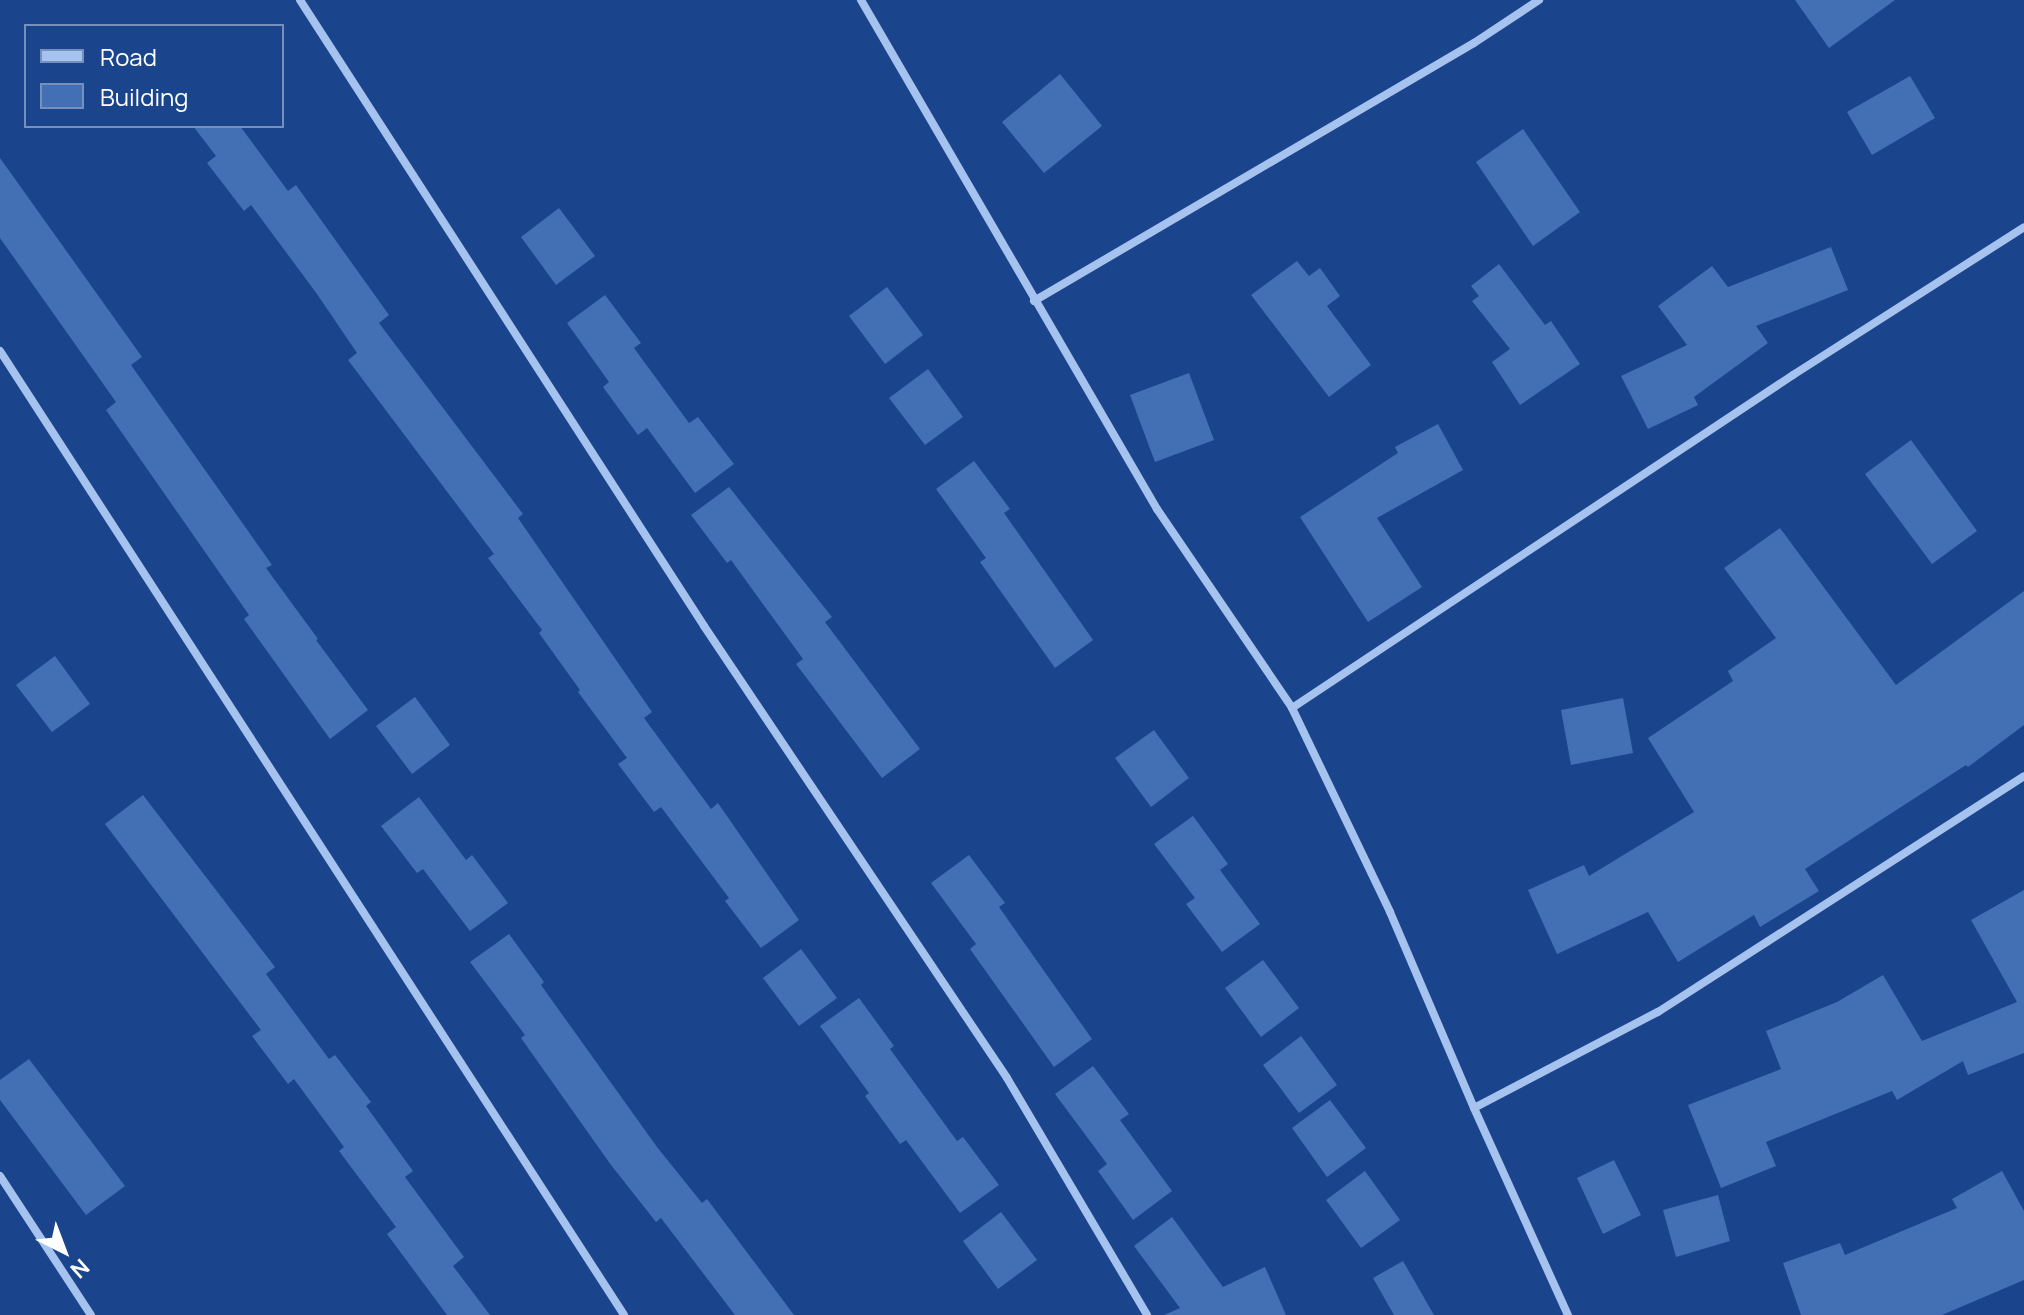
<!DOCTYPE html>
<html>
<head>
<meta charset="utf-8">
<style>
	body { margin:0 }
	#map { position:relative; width:2024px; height:1315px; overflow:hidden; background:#1a458d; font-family:Manrope,sans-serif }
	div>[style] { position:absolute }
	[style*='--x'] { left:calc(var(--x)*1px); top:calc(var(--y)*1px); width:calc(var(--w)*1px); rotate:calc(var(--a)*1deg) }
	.building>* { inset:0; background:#436fb5 }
	.street>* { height:8px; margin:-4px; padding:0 4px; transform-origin:4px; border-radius:4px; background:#a6c2ee }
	span { translate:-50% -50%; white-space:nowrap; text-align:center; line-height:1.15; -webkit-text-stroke:6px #1a458d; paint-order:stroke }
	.legend { position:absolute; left:24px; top:24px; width:260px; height:104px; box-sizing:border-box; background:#1a458d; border:2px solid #768fbb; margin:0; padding:10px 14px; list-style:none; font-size:24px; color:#fff }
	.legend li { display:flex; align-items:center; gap:16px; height:40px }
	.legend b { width:40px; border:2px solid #768fbb }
	.north { position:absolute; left:24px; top:1211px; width:80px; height:80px; -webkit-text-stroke:6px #1a458d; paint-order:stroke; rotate:138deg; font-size:22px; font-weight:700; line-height:32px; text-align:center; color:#fff }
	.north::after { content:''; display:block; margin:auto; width:28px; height:36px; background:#fff; clip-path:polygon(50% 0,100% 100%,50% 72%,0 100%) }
</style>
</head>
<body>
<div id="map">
	<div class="building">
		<i style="clip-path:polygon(1795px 0,1895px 0,1829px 48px)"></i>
		<i style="clip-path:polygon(1060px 74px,1102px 126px,1044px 173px,1002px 122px)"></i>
		<i style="clip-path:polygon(1910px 76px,1935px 118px,1872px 155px,1847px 112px)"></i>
		<i style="clip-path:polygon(193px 126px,240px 126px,288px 191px,296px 185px,389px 315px,379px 323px,523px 514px,518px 518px,652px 712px,644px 718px,711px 809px,718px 803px,799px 920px,761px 948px,725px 901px,729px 898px,661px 807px,654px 812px,618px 764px,627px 758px,578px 692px,580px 690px,539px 633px,542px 630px,488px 558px,494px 554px,348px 360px,357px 353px,317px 294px,251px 205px,244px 211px,207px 163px,216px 156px)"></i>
		<i style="clip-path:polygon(1523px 129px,1580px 212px,1533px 246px,1476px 162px)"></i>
		<i style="clip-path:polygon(0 158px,142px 357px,131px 365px,272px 565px,266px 568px,318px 639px,316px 640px,368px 710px,330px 739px,244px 619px,249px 615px,106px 410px,116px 402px,0 238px)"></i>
		<i style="clip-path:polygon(559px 208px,595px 256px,556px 285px,521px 237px)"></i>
		<i style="clip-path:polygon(1831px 247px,1848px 290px,1756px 326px,1768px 343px,1694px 397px,1698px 405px,1648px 429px,1621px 376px,1687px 345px,1658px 306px,1712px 266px,1728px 287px)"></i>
		<i style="clip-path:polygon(1297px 261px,1309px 276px,1320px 268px,1340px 296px,1327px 306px,1371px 365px,1329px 397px,1251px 295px)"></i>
		<i style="clip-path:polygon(1499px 264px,1545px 325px,1551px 321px,1580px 364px,1520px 405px,1492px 362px,1510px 349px,1472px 301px,1479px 296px,1471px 286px)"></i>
		<i style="clip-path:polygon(887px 287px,923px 335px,885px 364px,849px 316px)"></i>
		<i style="clip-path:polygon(605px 295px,641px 343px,634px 348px,689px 423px,698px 417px,734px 464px,695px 493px,647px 428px,638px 435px,603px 387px,609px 382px,567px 323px)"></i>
		<i style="clip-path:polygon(928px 369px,963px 417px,925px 445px,889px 398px)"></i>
		<i style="clip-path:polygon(1189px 373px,1214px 440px,1155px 462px,1130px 395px)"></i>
		<i style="clip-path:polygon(1438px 424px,1463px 470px,1377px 518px,1422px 587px,1368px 622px,1300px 517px,1398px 453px,1395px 447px)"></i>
		<i style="clip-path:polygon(1911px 440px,1977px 531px,1932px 564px,1865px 474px)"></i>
		<i style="clip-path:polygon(974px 461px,1010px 509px,1004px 513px,1093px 640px,1055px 668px,980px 562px,986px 558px,936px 489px)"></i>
		<i style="clip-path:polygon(729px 487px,832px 617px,825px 622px,920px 749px,882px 778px,796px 664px,803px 659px,731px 560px,727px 563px,691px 515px)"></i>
		<i style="clip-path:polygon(1780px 528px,1896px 685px,2024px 591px,2024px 725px,1968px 767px,1966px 765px,1805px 869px,1819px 891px,1760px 927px,1754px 915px,1678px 962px,1648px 912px,1557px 954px,1528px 890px,1584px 865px,1589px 876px,1694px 812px,1648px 738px,1733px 681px,1728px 671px,1776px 638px,1724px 568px)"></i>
		<i style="clip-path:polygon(55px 656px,90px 704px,52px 732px,16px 685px)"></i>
		<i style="clip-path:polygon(415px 697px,450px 745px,412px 774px,376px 726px)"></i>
		<i style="clip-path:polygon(1623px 698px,1633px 753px,1571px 765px,1561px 710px)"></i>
		<i style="clip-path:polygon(1154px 730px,1189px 778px,1151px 807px,1115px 758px)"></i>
		<i style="clip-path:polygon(143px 795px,275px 967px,266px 974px,329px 1059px,335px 1055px,371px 1102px,366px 1106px,413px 1171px,405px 1177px,464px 1257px,453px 1266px,490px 1315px,447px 1315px,387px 1234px,396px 1227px,339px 1151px,344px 1147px,294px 1079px,288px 1084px,252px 1036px,261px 1030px,105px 824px)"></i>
		<i style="clip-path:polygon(419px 797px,466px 860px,472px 855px,508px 903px,470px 931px,423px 869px,417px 873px,381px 826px)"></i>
		<i style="clip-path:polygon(1193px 816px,1228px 864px,1220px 870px,1260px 924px,1222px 952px,1186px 904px,1195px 898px,1154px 844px)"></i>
		<i style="clip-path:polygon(969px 855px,1005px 903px,999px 907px,1092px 1039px,1054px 1067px,970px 949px,976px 944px,931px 883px)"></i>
		<i style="clip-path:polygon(2024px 890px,2024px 1053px,1968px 1075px,1963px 1061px,1897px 1100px,1892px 1091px,1766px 1142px,1776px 1166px,1721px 1188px,1688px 1105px,1781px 1069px,1766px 1031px,1837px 1002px,1883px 975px,1922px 1041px,2017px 1002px,1971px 920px)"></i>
		<i style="clip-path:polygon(509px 934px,544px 982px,541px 985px,657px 1147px,702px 1203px,707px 1199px,794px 1315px,735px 1315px,661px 1218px,656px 1222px,611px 1165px,521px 1038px,525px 1035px,470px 962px)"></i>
		<i style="clip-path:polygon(801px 949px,837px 998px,799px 1026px,763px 978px)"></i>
		<i style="clip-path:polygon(1263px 960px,1299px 1008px,1261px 1037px,1225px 988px)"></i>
		<i style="clip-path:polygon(859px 998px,894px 1046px,890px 1049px,957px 1141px,963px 1137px,999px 1185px,960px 1213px,906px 1140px,900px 1144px,865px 1096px,869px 1093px,820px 1026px)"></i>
		<i style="clip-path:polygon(1301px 1036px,1337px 1085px,1299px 1113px,1263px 1065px)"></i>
		<i style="clip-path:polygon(29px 1059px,125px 1186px,86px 1215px,0 1100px,0 1080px)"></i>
		<i style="clip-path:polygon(1093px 1066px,1129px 1114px,1120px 1120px,1172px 1191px,1133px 1220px,1098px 1171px,1107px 1164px,1055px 1094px)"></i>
		<i style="clip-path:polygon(1330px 1100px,1366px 1148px,1327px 1177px,1292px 1128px)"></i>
		<i style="clip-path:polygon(1614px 1160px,1641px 1215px,1603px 1234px,1577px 1178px)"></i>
		<i style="clip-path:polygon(1365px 1171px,1400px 1220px,1361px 1248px,1326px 1200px)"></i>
		<i style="clip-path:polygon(2002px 1171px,2024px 1211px,2024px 1280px,1942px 1315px,1801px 1315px,1783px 1263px,1840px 1243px,1845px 1255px,1957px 1208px,1952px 1199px)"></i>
		<i style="clip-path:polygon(1718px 1195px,1730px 1241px,1676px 1257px,1663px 1210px)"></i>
		<i style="clip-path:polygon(1001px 1212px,1037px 1260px,998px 1289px,963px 1241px)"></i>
		<i style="clip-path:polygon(1172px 1217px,1223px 1287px,1265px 1267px,1286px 1315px,1164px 1315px,1180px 1308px,1134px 1246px)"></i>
		<i style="clip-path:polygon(1403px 1261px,1434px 1315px,1394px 1315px,1373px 1278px)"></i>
	</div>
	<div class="street">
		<i style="--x:300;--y:0;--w:745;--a:57.16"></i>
		<i style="--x:704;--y:626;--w:544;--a:56.16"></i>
		<i style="--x:1007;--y:1078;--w:275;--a:59.4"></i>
		<i style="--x:861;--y:0;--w:589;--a:59.82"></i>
		<i style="--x:1157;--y:509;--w:240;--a:55.8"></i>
		<i style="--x:1292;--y:708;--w:226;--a:64.3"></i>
		<i style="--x:1390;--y:912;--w:213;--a:66.8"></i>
		<i style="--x:1474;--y:1108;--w:208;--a:-27.6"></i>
		<i style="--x:1658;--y:1012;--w:435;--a:-32.8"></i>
		<i style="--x:1034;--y:301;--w:510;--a:-30.39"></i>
		<i style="--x:1474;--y:43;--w:78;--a:-33.5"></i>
		<i style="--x:0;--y:351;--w:1148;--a:57.08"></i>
		<i style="--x:1292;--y:708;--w:602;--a:-33.61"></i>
		<i style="--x:1793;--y:375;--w:274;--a:-32.6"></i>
		<i style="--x:1474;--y:1108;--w:227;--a:65.6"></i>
		<i style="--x:0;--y:1176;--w:166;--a:56.8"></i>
	</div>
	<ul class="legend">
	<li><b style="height:10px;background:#a6c2ee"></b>Road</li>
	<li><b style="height:22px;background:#436fb5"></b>Building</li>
	</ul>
	<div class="north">N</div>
</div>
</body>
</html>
